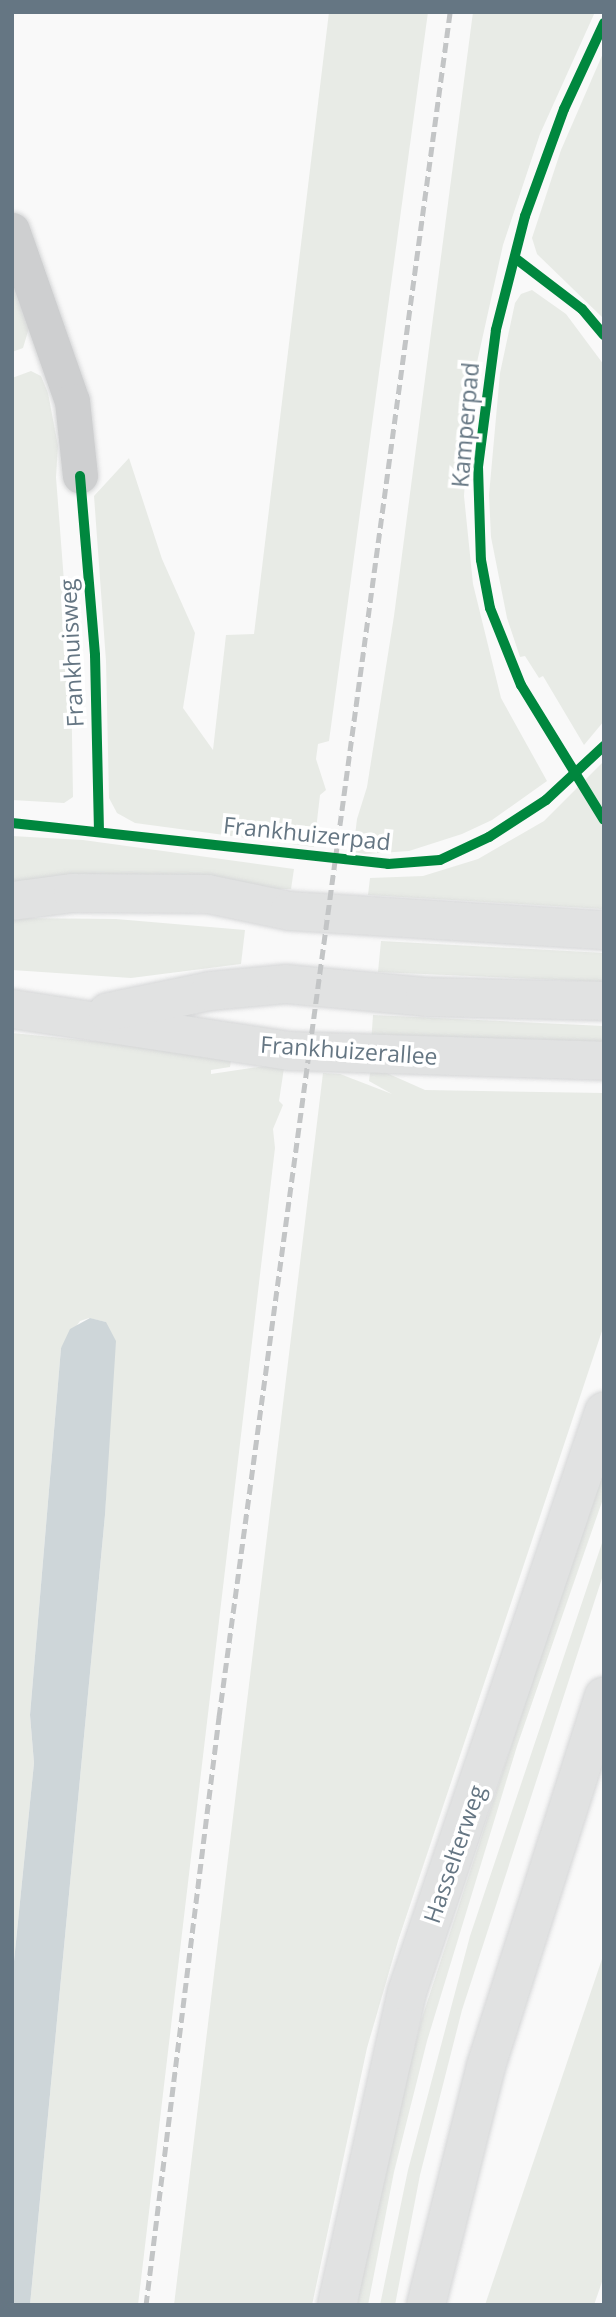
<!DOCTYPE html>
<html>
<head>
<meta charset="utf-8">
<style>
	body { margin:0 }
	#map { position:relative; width:616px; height:2317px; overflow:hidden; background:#f9f9f9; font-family:"Open Sans",sans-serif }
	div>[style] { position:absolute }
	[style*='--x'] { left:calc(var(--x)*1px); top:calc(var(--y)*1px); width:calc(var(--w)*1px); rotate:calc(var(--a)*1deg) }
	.green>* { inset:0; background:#e8ebe6 }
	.water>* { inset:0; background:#ced6d9 }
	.roads { filter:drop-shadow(0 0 2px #d5d6d7) drop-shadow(0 0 2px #d5d6d7) }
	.minor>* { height:35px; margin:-17.5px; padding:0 17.5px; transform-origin:17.5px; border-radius:17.5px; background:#cecfd0 }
	.secondary>* { height:38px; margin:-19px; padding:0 19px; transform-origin:19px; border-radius:19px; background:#e1e2e2 }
	.primary>* { height:38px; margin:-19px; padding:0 19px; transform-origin:19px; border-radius:19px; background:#e1e2e2 }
	.rail>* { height:5px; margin-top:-2.5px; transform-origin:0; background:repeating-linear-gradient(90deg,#c3c5c6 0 10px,transparent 0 15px) }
	.cycleway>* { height:10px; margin:-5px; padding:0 5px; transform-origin:5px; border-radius:5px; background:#00873e }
	span { translate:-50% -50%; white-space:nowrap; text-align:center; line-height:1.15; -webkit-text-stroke:7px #fff; paint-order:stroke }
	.street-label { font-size:23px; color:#657683 }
	.frame { position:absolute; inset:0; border:14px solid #657683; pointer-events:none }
</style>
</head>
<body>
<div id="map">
	<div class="green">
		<i style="clip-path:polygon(329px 12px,428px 12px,329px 741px,318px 744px,316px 759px,326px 790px,320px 795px,314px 847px,135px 823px,117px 813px,109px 798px,106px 661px,94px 496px,129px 458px,162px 559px,195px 633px,183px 708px,213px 750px,226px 635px,254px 634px)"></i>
		<i style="clip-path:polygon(473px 12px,595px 12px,540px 134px,503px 245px,476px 367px,468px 431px,464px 496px,473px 584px,501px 698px,547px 781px,492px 820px,462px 834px,409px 851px,365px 854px,353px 852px,357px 819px,367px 787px,394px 616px)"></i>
		<i style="clip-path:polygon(604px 51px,604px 319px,537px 254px,532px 238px,561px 150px)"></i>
		<i style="clip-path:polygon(12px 277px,29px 328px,23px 348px,12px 352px)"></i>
		<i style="clip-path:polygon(532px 290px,566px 314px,604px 365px,604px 721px,584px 745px,543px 676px,539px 678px,525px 656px,520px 657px,507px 618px,491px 537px,489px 495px,500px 373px,515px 303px,521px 294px)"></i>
		<i style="clip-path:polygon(31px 371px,41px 376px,48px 393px,58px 446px,56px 477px,71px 673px,73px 797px,64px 803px,12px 800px,12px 378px)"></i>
		<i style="clip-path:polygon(604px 761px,604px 909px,368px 895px,370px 878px,423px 876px,478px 859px,544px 821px)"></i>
		<i style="clip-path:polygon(12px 836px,83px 840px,294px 869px,291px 889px,12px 888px)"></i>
		<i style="clip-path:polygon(12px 918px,116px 919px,245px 930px,241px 964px,131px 978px,12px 970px)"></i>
		<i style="clip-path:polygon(381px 941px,604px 953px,604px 982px,378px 972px)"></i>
		<i style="clip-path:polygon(373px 1015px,604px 1026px,604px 1049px,371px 1044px)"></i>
		<i style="clip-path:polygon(12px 1033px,232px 1055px,230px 1067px,211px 1070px,211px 1074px,265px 1066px,284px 1068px,279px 1101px,283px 1105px,273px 1129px,275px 1148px,138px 2305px,30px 2305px,105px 1515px,109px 1435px,106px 1322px,89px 1318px,80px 1321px,61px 1348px,30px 1715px,34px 1763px,12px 1981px)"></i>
		<i style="clip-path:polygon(371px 1066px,425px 1090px,604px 1093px,604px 1325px,398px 1941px,367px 2048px,312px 2305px,174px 2305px,323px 1073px,340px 1074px,392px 1094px,369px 1081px)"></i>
		<i style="clip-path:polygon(604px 1463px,604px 1496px,517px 1746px,427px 2041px,394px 2172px,368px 2305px,357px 2305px,382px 2177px,421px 2021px)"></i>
		<i style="clip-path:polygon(604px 1537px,604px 1572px,462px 2010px,420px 2175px,395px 2305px,380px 2305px,408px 2170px,470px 1936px)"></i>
		<i style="clip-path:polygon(604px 1953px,604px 2276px,594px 2305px,485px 2305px)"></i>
	</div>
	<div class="water">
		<i style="clip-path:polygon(90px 1318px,106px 1322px,116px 1341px,105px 1515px,30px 2305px,12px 2305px,12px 1981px,34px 1763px,30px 1715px,61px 1348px,70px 1329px)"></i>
	</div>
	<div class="roads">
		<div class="minor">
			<i style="--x:12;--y:230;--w:181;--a:70.7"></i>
			<i style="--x:72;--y:401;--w:75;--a:83.9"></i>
		</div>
		<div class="secondary">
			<i style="--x:12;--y:901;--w:62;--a:-7.5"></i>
			<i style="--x:73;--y:893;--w:135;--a:0.4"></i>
			<i style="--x:208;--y:894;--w:84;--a:11.7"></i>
			<i style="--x:290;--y:911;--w:315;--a:3.5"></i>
			<i style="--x:12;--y:1009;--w:281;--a:8.6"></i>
			<i style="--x:290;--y:1051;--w:314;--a:1.8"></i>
			<i style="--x:108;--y:1012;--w:104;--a:-11.6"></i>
			<i style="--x:210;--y:991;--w:76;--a:-5.3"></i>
			<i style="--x:286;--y:984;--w:140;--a:5.3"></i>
			<i style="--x:425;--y:997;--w:179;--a:1.3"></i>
		</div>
		<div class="primary">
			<i style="--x:337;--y:2305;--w:321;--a:-77.4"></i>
			<i style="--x:407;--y:1992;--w:613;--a:-71.24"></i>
			<i style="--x:426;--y:2305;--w:246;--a:-75.9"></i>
			<i style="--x:486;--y:2066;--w:388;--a:-72.3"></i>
		</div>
	</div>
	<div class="rail">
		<i style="--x:146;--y:2305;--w:593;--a:-82.92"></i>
		<i style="--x:219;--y:1717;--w:1721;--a:-82.28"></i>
	</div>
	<div class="cycleway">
		<i style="--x:604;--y:23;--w:95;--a:114.9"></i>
		<i style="--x:564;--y:109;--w:114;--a:110"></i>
		<i style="--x:525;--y:216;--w:118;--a:104.3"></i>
		<i style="--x:496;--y:330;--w:138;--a:97.5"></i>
		<i style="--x:478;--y:467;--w:93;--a:88.2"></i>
		<i style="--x:481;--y:560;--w:49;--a:79.4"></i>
		<i style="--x:490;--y:608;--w:83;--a:68.1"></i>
		<i style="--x:521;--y:685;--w:158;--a:58.4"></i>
		<i style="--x:515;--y:258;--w:84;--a:37.3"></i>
		<i style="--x:582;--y:309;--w:34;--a:50"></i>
		<i style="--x:80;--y:476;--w:180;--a:85.2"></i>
		<i style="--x:95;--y:655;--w:174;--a:88.7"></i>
		<i style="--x:12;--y:823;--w:378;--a:6.2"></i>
		<i style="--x:388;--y:864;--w:52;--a:-4.4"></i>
		<i style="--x:440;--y:860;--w:54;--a:-25.1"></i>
		<i style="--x:489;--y:837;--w:68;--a:-33"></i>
		<i style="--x:546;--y:800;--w:79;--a:-43"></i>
	</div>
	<div class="street-label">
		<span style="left:465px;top:425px;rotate:-85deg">Kamperpad</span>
		<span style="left:71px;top:653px;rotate:-93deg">Frankhuisweg</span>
		<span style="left:307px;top:833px;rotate:6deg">Frankhuizerpad</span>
		<span style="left:349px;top:1050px;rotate:4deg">Frankhuizerallee</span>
		<span style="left:454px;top:1854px;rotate:-71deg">Hasselterweg</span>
	</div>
	<div class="frame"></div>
</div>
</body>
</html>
